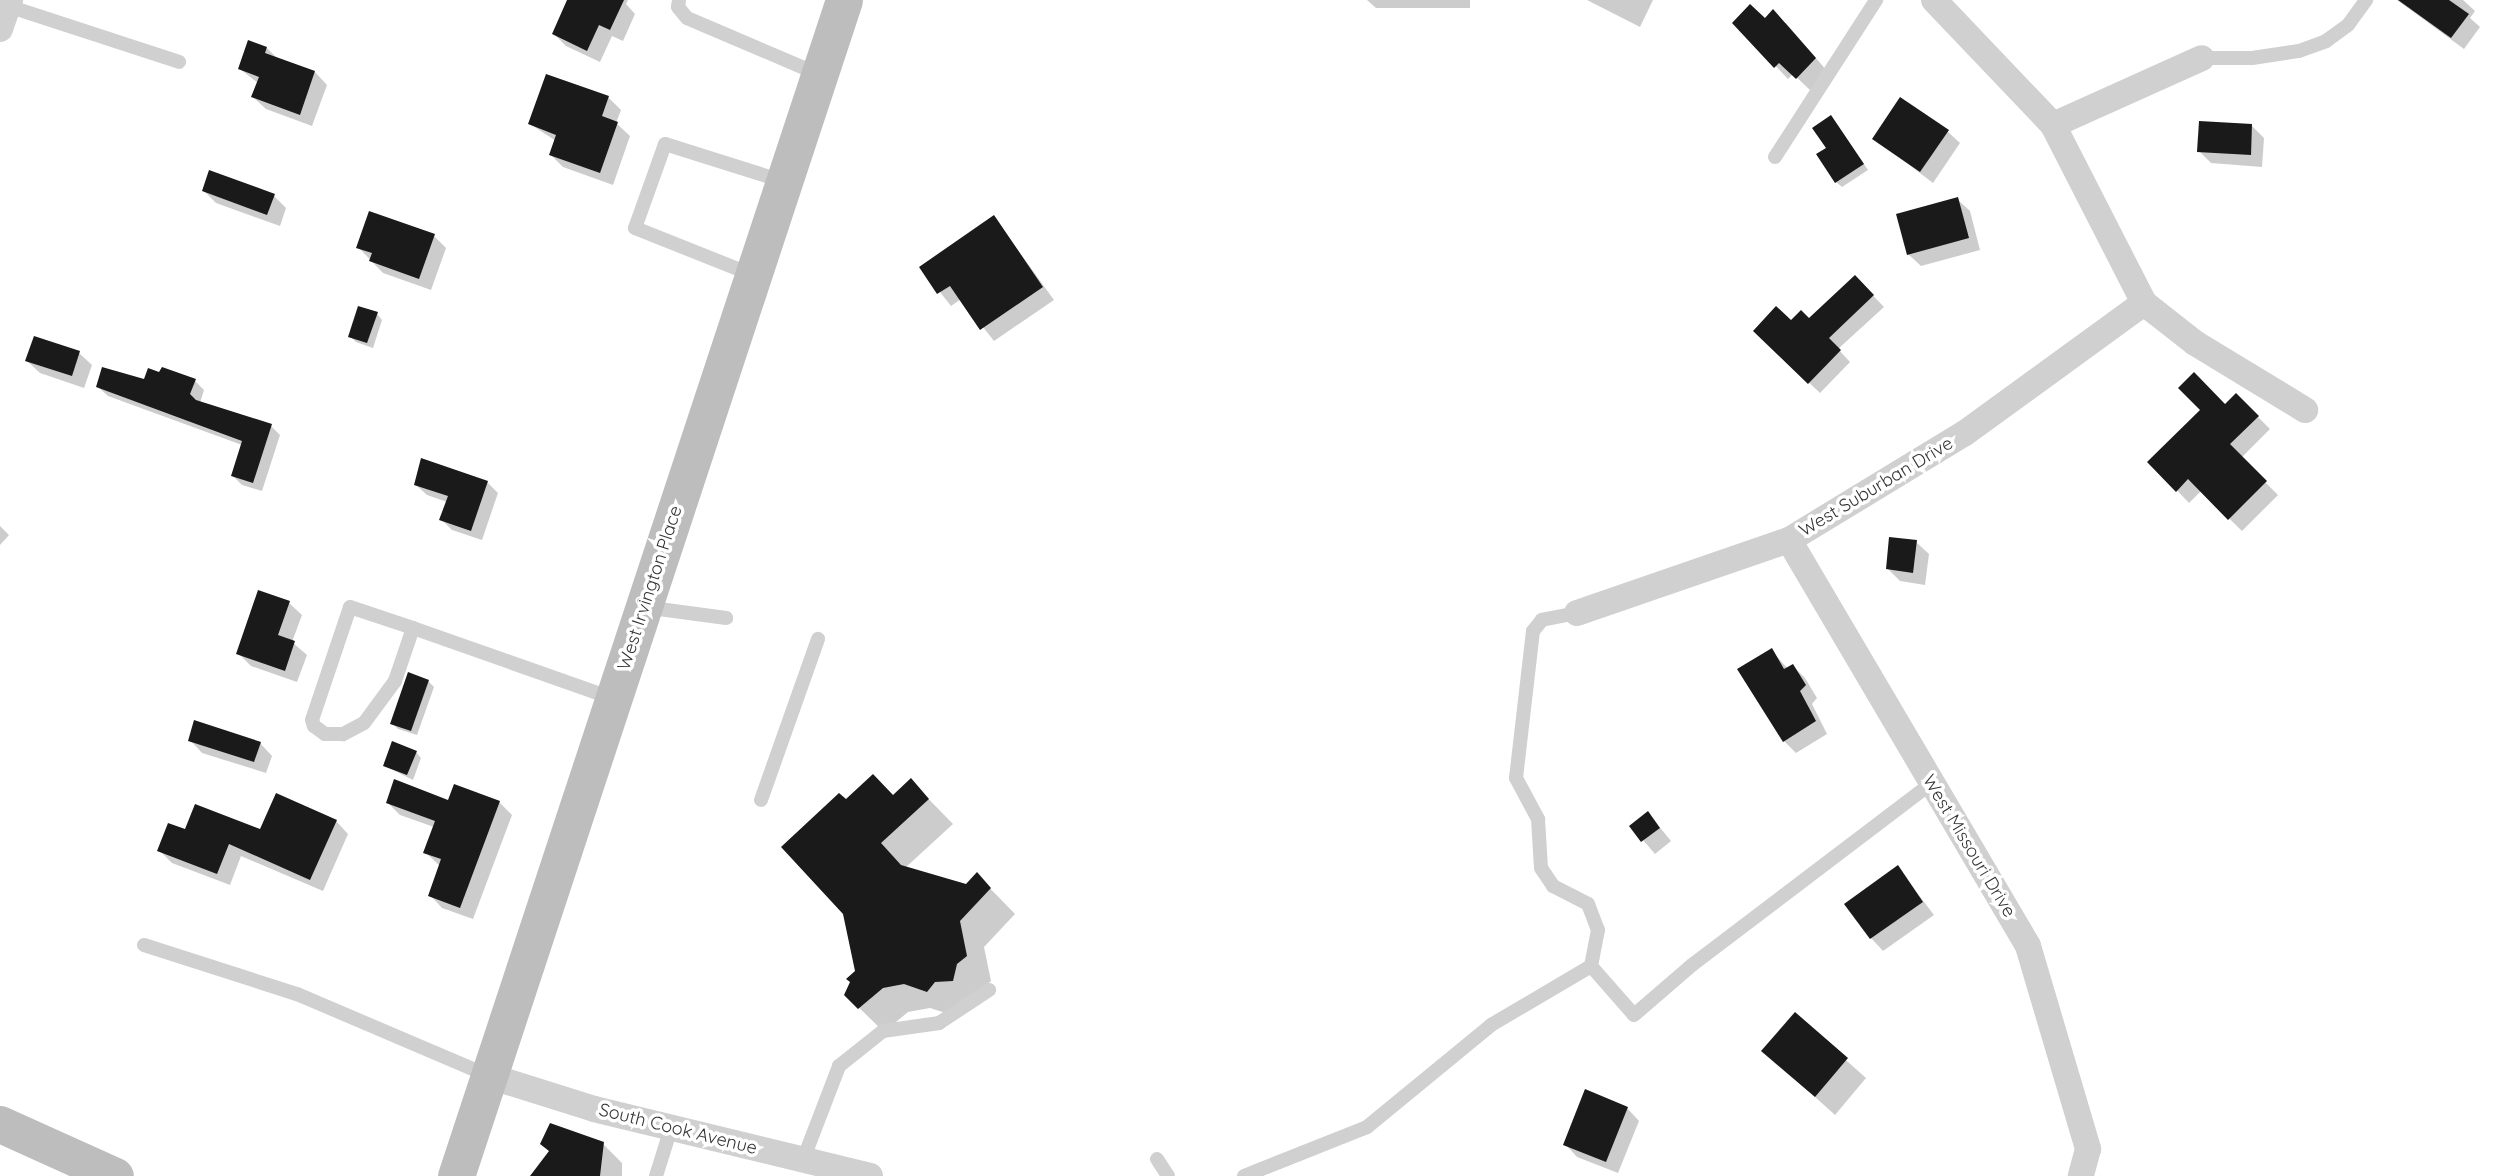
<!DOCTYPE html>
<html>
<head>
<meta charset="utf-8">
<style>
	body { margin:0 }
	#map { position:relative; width:2509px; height:1176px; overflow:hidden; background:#fff; font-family:Quicksand,sans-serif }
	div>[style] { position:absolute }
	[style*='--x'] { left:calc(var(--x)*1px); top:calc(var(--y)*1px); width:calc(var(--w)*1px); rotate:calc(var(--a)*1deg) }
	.shadow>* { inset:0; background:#0003 }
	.building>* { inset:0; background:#1a1a1a }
	.lane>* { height:14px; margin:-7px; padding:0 7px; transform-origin:7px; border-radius:7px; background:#d0d0d0 }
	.street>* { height:26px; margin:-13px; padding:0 13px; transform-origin:13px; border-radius:13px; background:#d0d0d0 }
	.secondary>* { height:37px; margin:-18.5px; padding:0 18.5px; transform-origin:18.5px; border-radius:18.5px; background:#bdbdbd }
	span { translate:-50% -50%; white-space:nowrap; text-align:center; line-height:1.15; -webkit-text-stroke:7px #fff; paint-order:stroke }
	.street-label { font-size:18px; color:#333 }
</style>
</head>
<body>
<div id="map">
	<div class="shadow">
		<i style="clip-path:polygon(569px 0,628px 0,626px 4px,635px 14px,623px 41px,612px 36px,600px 62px,566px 46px,554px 34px)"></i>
		<i style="clip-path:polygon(1367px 0,1470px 0,1470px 8px,1376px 8px)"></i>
		<i style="clip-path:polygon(1587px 0,1653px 0,1640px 27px)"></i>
		<i style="clip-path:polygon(2397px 0,2463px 0,2475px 11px,2470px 18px,2480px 27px,2464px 49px)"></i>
		<i style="clip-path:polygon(1765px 20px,1786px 23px,1827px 71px,1810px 90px,1793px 74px,1788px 79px,1735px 23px)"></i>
		<i style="clip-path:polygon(267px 48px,278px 59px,315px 72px,327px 85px,312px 126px,266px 109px,253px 97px,258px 83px,240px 69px)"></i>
		<i style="clip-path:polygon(608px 97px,621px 110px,616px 123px,630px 136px,613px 185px,563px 167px,551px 155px,556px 141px,530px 124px)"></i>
		<i style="clip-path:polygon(1836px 123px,1868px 170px,1842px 187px,1836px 182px,1828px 148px)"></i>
		<i style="clip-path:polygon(2252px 126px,2264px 138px,2262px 167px,2211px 163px,2199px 151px)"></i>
		<i style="clip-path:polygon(1947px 131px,1960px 143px,1933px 183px,1874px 138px)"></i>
		<i style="clip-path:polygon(204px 191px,274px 196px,286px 208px,280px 226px,216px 203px)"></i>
		<i style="clip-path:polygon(1957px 199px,1970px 211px,1980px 250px,1921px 266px,1908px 254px)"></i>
		<i style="clip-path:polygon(994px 217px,1054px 300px,994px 341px,961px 299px,951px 306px,921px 268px)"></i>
		<i style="clip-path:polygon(434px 236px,446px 248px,431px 290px,383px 273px,358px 247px)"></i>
		<i style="clip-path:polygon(1855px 277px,1884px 307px,1838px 349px,1850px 362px,1820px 393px,1755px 331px,1809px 320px)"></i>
		<i style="clip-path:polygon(377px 314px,382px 320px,373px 348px,356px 342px,350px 336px)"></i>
		<i style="clip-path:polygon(79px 353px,92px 365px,84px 388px,40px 373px,27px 361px)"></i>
		<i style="clip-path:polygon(145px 381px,195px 381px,204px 390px,200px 403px,271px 426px,280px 435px,262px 491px,242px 485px,233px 476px,242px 445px,108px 396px,98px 387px)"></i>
		<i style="clip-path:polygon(2236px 395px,2270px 429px,2241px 458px,2278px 495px,2242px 531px,2201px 491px,2189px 503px,2150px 462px,2202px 410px,2225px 406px)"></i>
		<i style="clip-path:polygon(487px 482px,498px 493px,482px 540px,452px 530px,441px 519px,447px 502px,427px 495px,416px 485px)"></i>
		<i style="clip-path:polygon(0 526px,9px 535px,0 545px)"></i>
		<i style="clip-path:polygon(1916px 542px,1929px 554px,1925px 585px,1900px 581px,1888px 569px)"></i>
		<i style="clip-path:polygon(289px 603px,302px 615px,292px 642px,307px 655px,297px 682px,251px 666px,238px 653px)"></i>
		<i style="clip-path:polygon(1771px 650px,1788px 669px,1793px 666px,1805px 678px,1817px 698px,1812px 704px,1827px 734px,1796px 753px,1784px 741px)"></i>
		<i style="clip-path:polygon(428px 681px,434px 687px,417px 735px,398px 729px,392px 723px)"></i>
		<i style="clip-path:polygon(190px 740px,260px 743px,272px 756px,266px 773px,202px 753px)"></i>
		<i style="clip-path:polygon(416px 752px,421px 758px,413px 780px,385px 766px)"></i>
		<i style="clip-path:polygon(911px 781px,953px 824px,905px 868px,967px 886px,977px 875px,1015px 914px,984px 947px,991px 981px,952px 1015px,930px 1008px,908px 1012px,884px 1032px,846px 995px,857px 972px,846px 802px,894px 796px)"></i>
		<i style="clip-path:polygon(499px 802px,512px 815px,473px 919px,442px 908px,430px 895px,440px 866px,425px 852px,434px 827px,400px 815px,388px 803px)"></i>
		<i style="clip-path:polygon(1648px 813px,1671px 841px,1655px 854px,1631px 826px)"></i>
		<i style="clip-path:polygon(336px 821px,348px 834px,323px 891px,241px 856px,230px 885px,172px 863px,159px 850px)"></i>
		<i style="clip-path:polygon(1898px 868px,1934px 915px,1883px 951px,1871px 938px)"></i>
		<i style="clip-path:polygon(1795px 1015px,1866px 1078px,1835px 1115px,1764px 1051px)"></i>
		<i style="clip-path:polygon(1627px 1108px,1639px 1121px,1618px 1173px,1577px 1157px,1565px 1144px)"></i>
		<i style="clip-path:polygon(542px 1144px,603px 1144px,622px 1163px,622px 1176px,532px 1176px,551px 1153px)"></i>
	</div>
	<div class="building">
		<i style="clip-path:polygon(567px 0,624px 0,610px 30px,599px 25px,587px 51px,552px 34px)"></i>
		<i style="clip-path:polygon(2398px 0,2449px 0,2469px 14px,2451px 38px)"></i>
		<i style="clip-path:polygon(1750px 4px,1765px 18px,1773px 9px,1816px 58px,1796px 79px,1779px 63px,1774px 68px,1732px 23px)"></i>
		<i style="clip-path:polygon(248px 40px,267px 47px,265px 53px,315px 71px,300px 115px,251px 97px,259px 77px,238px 69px)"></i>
		<i style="clip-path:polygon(546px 74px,609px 96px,602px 116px,618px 122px,600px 173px,549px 155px,556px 135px,528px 124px)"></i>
		<i style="clip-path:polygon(1900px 97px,1949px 130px,1920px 172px,1872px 139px)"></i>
		<i style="clip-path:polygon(1831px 115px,1864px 164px,1835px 183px,1816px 154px,1826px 148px,1812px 128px)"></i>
		<i style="clip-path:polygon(2199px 121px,2252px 124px,2251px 155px,2197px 152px)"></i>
		<i style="clip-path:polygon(209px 170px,275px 194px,267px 215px,202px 191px)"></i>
		<i style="clip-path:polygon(1958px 197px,1969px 238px,1907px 255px,1896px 214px)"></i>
		<i style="clip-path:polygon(369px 211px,435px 234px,419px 279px,369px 261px,372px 253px,356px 248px)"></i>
		<i style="clip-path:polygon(994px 215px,1043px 287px,980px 330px,950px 286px,937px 294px,919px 267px)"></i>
		<i style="clip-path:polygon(1855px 275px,1874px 295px,1829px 338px,1841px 350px,1808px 384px,1753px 331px,1776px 306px,1791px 320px,1801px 310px,1809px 318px)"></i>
		<i style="clip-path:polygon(358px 306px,378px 312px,367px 343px,348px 337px)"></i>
		<i style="clip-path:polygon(34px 336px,80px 351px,72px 376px,25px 361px)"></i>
		<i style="clip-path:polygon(102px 367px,144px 379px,148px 368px,159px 372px,162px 367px,196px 379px,190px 394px,196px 400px,272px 424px,253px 483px,231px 476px,242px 441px,96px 387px)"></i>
		<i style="clip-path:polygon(2194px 372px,2225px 404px,2236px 393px,2259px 416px,2230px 444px,2267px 481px,2228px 520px,2188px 479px,2176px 492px,2147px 462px,2200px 410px,2178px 388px)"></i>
		<i style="clip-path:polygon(421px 458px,488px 481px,471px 531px,439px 520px,448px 496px,414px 485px)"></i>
		<i style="clip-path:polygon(1889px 537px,1917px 540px,1913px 573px,1886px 569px)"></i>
		<i style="clip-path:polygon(258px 590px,290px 601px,278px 635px,295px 641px,285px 671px,236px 654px)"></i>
		<i style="clip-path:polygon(1772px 648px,1784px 669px,1793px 664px,1806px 685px,1800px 691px,1816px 721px,1783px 742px,1737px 669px)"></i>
		<i style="clip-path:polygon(408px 672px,429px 680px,411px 731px,390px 724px)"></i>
		<i style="clip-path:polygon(194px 720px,261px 742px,254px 762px,188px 741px)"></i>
		<i style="clip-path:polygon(392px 741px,417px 751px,407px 775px,383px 766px)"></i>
		<i style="clip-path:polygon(873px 774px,893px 795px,911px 778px,929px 799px,881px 843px,901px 865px,966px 884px,977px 872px,991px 888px,960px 921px,967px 956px,957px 964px,953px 981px,935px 982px,927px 992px,904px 984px,883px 988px,858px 1009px,844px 995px,850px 982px,846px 979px,855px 971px,843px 914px,781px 847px,839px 793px,846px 799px)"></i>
		<i style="clip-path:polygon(394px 779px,448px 800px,454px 784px,500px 801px,460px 908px,428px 896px,441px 859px,423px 853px,435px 821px,386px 803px)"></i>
		<i style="clip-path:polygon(276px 793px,337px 820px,310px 880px,229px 844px,217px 874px,157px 851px,168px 823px,185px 829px,195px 804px,260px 829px)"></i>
		<i style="clip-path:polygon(1648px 811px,1660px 828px,1641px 842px,1629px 826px)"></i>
		<i style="clip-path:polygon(1898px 865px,1923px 902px,1870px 939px,1844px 904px)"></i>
		<i style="clip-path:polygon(1795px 1012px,1848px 1058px,1815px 1097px,1761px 1051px)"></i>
		<i style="clip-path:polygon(1585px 1089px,1628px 1107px,1606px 1162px,1563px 1145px)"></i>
		<i style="clip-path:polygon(550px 1123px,604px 1142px,600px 1176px,530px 1176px,549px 1151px,540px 1144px)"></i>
	</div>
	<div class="lane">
		<i style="--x:679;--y:0;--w:7;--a:98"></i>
		<i style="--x:678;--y:7;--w:14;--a:51"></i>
		<i style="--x:687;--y:18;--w:142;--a:23.1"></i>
		<i style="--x:8;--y:6;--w:180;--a:18.1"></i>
		<i style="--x:2202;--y:58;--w:50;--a:0"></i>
		<i style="--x:2252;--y:58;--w:48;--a:-8.5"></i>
		<i style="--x:2299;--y:51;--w:29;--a:-20"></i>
		<i style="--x:2326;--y:41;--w:27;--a:-36"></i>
		<i style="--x:2348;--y:25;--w:31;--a:-54"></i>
		<i style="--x:1775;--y:157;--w:187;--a:-57.2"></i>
		<i style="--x:753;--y:275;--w:127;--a:-158.3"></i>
		<i style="--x:635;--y:228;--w:89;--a:-70.3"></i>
		<i style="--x:665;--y:144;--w:123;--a:17.5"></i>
		<i style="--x:644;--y:607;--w:83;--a:7.6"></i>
		<i style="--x:1577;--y:613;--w:36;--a:169"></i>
		<i style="--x:1542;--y:620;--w:14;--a:129"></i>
		<i style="--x:1533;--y:631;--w:148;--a:96.6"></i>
		<i style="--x:1516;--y:778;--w:47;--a:61.8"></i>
		<i style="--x:1538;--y:819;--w:49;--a:86.5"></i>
		<i style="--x:1541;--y:868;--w:22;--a:56"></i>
		<i style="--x:1553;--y:886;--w:39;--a:27"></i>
		<i style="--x:1588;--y:904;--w:28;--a:69"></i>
		<i style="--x:1598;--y:930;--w:37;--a:101"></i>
		<i style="--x:413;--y:628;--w:56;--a:108.8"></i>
		<i style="--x:395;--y:681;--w:52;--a:126.4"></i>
		<i style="--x:364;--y:723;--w:24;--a:152"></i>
		<i style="--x:343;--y:734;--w:18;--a:180"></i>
		<i style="--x:325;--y:734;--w:14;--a:-144"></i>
		<i style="--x:314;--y:726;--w:6;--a:-108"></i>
		<i style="--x:312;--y:720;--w:119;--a:-71.4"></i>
		<i style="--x:350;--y:607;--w:66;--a:18.4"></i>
		<i style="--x:413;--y:628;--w:211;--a:19.4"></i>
		<i style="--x:761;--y:800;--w:171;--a:-70.5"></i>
		<i style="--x:144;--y:945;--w:161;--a:17.8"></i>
		<i style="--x:297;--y:994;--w:209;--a:23.1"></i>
		<i style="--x:1157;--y:1159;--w:20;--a:57"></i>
		<i style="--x:803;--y:1160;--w:101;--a:-69"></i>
		<i style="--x:839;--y:1066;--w:56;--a:-38.5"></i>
		<i style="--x:883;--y:1031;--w:57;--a:-8.1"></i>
		<i style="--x:939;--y:1023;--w:60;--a:-33.4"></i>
		<i style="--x:656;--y:1176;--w:50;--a:-72.6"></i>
		<i style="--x:1244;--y:1176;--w:132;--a:-21.7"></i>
		<i style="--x:1367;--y:1127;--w:161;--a:-39.4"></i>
		<i style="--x:1491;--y:1025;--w:116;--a:-30.5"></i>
		<i style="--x:1591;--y:966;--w:65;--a:48.7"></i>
		<i style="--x:1634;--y:1015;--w:77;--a:-40.8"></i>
		<i style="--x:1692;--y:965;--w:301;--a:-37.2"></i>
	</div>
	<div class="street">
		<i style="--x:1934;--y:0;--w:173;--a:46.4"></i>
		<i style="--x:2053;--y:125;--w:200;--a:62.9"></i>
		<i style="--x:2144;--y:303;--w:65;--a:38.1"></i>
		<i style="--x:2195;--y:343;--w:129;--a:31.3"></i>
		<i style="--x:0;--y:29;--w:31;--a:-71"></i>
		<i style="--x:2053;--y:125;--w:163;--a:-24.2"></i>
		<i style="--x:1789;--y:540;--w:471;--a:59.5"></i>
		<i style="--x:2028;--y:946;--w:212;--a:73.5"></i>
		<i style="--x:2088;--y:1149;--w:28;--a:105"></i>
		<i style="--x:1577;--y:613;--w:224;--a:-19"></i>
		<i style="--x:1789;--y:540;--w:206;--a:-31.3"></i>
		<i style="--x:1965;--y:433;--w:221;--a:-36"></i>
		<i style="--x:489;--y:1076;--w:110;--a:17.4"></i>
		<i style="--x:594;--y:1109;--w:284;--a:13.6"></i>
	</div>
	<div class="secondary">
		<i style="--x:0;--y:1124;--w:126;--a:24.3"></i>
		<i style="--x:456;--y:1176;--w:1238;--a:-71.74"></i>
	</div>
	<div class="street-label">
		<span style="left:1876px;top:487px;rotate:-31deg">West Suburban Drive</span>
		<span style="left:650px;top:588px;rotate:-72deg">West Irvington Place</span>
		<span style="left:1969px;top:846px;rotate:59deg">West Missouri Drive</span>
		<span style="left:678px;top:1129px;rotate:14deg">South Cook Avenue</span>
	</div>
</div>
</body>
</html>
